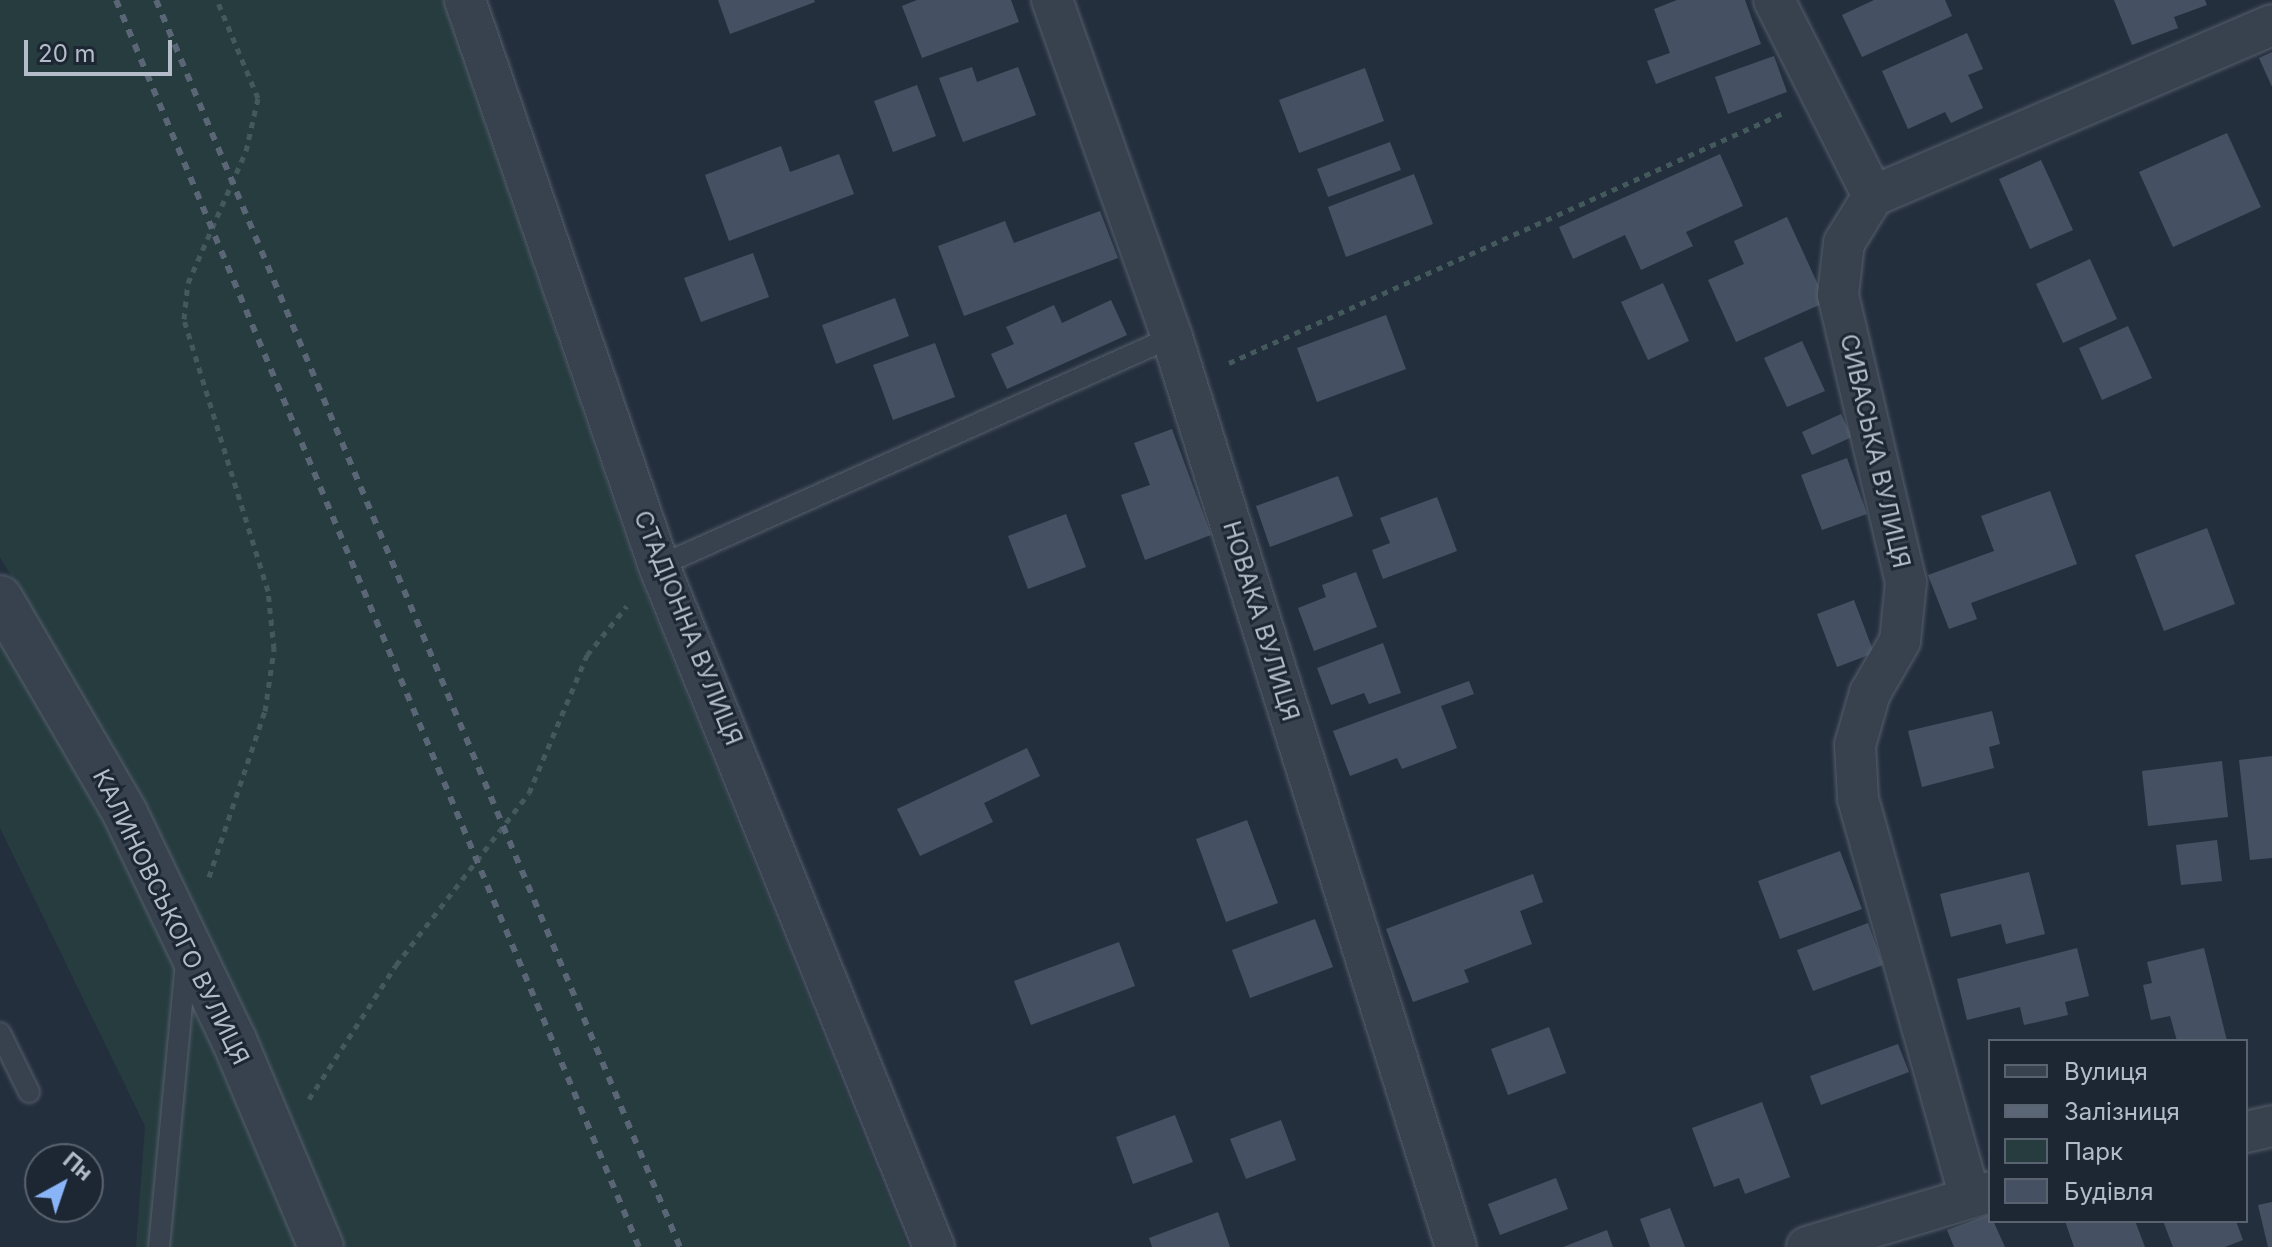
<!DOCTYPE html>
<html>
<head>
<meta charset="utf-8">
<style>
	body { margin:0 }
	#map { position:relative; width:2272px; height:1247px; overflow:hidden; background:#242f3e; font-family:Inter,sans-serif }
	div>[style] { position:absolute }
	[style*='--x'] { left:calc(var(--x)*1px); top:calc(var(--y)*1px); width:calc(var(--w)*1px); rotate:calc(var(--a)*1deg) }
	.green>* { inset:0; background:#263c3f }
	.building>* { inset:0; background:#455162 }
	.path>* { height:5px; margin-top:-2.5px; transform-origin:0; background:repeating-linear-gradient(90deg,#44595c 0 6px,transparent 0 12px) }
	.roads { filter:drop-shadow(0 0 2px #565f6c) drop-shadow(0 0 2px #565f6c) }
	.service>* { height:20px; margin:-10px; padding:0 10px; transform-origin:10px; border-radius:10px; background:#38414e }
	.minor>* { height:40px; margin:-20px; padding:0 20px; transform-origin:20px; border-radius:20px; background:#38414e }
	.tertiary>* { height:44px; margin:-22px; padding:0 22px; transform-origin:22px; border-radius:22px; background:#38414e }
	.rail>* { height:6px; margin-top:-3px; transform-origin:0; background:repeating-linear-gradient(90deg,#5a6575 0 8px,transparent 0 16px) }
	span { translate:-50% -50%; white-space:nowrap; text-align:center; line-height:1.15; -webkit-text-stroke:6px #1d2633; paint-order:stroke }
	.street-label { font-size:24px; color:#b4bcc9 }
	.legend { position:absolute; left:1988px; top:1039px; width:260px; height:184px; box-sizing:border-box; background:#1d2633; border:2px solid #59626f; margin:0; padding:10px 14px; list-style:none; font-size:24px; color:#b4bcc9 }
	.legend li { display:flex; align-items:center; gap:16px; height:40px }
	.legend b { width:40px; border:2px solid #59626f }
	.north { position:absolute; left:24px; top:1143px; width:80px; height:80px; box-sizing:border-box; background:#1d2633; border:2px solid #59626f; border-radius:50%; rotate:40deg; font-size:22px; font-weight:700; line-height:32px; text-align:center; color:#b4bcc9 }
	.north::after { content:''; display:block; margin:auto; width:28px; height:36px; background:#8ab4f8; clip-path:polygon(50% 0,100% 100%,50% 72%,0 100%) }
	.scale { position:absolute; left:24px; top:40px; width:148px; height:36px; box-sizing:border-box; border:4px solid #b4bcc9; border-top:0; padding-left:10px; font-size:24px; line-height:28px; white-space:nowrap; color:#b4bcc9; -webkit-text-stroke:6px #1d2633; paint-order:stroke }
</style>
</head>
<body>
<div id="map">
	<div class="green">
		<i style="clip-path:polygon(0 0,443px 0,638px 574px,908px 1247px,345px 1247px,254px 1031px,145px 803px,0 557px)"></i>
		<i style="clip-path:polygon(0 637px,105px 823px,213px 1049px,297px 1247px,136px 1247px,145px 1126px,0 828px)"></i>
	</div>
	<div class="building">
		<i style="clip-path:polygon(718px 0,814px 0,815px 2px,730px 34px)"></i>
		<i style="clip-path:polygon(917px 0,1011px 0,1019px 22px,922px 58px,902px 6px)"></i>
		<i style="clip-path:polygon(1677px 0,1745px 0,1761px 44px,1656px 84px,1647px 61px,1670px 53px,1654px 9px)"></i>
		<i style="clip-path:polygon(1874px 0,1945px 0,1952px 16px,1862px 57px,1842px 15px)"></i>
		<i style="clip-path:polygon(2114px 0,2205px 0,2207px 5px,2174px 17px,2178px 28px,2132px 45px)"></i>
		<i style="clip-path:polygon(1967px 33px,1983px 69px,1968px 75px,1983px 108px,1951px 123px,1945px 112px,1908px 129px,1882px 71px)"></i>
		<i style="clip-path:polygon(2272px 52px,2272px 87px,2259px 58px)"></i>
		<i style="clip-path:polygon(1774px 56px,1787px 92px,1728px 114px,1715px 77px)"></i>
		<i style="clip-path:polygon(972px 67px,977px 82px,1018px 67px,1036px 115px,963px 142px,939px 78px)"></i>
		<i style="clip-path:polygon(1365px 68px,1384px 121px,1299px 153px,1279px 100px)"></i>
		<i style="clip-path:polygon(917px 85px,936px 136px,893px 152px,874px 101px)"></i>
		<i style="clip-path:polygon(2227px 133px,2261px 207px,2173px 247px,2139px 172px)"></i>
		<i style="clip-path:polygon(1390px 142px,1401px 170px,1328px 197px,1317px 169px)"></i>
		<i style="clip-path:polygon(781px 146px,790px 172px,839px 154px,854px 194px,729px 241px,705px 175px)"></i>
		<i style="clip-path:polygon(1720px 154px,1743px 206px,1686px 232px,1693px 246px,1641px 270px,1625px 235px,1573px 259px,1559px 227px)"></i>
		<i style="clip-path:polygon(2041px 160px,2073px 230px,2030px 249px,1999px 179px)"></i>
		<i style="clip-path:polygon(1414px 174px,1433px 224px,1346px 257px,1328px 207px)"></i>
		<i style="clip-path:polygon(1100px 211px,1118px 258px,964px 316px,938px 246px,1005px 221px,1014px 243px)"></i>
		<i style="clip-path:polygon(1787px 217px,1826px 302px,1736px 342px,1708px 280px,1744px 264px,1734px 241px)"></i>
		<i style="clip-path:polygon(753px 253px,769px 297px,701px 322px,684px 278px)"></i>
		<i style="clip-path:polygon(2090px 259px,2117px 319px,2063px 343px,2036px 284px)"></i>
		<i style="clip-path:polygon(1663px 283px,1689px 341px,1648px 360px,1621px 302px)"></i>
		<i style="clip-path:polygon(895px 298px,909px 336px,836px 364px,822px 325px)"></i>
		<i style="clip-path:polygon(1111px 300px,1127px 335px,1007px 389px,991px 354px,1014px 344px,1006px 327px,1054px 305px,1062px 323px)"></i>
		<i style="clip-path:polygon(1386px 315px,1406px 369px,1317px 402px,1297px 348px)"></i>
		<i style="clip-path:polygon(2128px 326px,2152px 378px,2102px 400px,2079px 348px)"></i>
		<i style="clip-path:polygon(1802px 341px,1825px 391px,1787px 407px,1764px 358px)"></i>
		<i style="clip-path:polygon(935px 343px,955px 397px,893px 420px,873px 365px)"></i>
		<i style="clip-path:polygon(1841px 414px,1852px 437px,1812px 455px,1802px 432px)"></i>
		<i style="clip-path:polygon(1172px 429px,1211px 535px,1145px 560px,1121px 495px,1150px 485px,1134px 443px)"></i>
		<i style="clip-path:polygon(1847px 458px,1867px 514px,1822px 530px,1801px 475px)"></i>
		<i style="clip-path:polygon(1338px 476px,1353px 516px,1270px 547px,1256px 506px)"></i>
		<i style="clip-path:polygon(2050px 491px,2077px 564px,1971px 603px,1977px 619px,1949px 629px,1928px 575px,1994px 551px,1981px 516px)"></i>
		<i style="clip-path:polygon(1437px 497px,1457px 551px,1383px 579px,1372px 550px,1390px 543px,1380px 518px)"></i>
		<i style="clip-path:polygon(1066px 514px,1086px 567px,1028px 589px,1008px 536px)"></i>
		<i style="clip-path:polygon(2207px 528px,2235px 604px,2164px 631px,2135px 555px)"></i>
		<i style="clip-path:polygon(1356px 572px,1377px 627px,1314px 651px,1298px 608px,1326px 597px,1322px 585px)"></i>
		<i style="clip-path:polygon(1854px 600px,1874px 653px,1837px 667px,1817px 614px)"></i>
		<i style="clip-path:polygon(1383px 643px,1401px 693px,1369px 704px,1364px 693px,1331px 705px,1317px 668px)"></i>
		<i style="clip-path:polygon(1469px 681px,1474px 694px,1441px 706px,1457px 748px,1402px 769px,1397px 758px,1350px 776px,1333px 731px)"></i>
		<i style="clip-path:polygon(1992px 711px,2000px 744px,1989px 747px,1994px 768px,1922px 787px,1908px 731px)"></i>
		<i style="clip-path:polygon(1027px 748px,1040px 776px,984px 803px,993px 822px,920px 856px,897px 809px)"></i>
		<i style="clip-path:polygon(2272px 756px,2272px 858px,2250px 860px,2239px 760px)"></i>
		<i style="clip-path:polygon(2222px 761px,2228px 817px,2148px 826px,2142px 771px)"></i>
		<i style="clip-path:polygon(1247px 820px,1278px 903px,1226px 922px,1196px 839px)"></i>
		<i style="clip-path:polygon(2217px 840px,2222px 881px,2181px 885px,2176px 845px)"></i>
		<i style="clip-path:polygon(1840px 851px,1862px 909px,1780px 939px,1758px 881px)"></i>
		<i style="clip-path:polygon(2029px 872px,2045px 934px,2006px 944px,2001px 924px,1951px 937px,1940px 894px)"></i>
		<i style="clip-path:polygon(1533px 874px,1543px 902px,1520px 911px,1532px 944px,1464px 970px,1469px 982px,1413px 1002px,1386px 929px)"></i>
		<i style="clip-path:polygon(1315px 919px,1333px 967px,1250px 998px,1232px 950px)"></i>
		<i style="clip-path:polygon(1868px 923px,1883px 965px,1813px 991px,1797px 950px)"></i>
		<i style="clip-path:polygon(1119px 942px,1135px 986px,1031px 1025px,1014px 981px)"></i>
		<i style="clip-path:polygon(2077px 948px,2089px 996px,2065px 1002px,2068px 1015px,2024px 1025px,2020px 1007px,1967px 1020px,1957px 979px)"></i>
		<i style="clip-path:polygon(2204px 948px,2227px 1041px,2177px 1041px,2170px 1016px,2151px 1020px,2143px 985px,2152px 983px,2147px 962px)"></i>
		<i style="clip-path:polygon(1549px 1027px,1566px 1073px,1508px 1095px,1491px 1049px)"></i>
		<i style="clip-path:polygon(1898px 1044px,1909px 1072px,1821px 1105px,1810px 1076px)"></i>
		<i style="clip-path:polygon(1762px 1102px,1790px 1177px,1745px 1194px,1739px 1178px,1714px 1187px,1692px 1128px)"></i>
		<i style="clip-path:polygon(1175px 1115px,1193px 1162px,1133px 1184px,1116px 1137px)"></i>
		<i style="clip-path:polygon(1281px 1120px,1296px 1160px,1246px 1179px,1230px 1139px)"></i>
		<i style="clip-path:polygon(1556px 1178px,1568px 1209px,1500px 1235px,1488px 1204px)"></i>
		<i style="clip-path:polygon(2272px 1202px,2272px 1247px,2268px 1247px,2258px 1205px)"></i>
		<i style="clip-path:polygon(1670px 1208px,1685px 1247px,1650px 1247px,1640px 1219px)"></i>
		<i style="clip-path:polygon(1218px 1212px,1230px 1247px,1152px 1247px,1149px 1238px)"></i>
		<i style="clip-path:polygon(1990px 1214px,2005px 1247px,1954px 1247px,1947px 1230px)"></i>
		<i style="clip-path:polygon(2065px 1221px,2135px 1221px,2145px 1247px,2074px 1247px)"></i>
		<i style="clip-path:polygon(2163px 1221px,2236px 1221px,2243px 1240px,2225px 1247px,2173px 1247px)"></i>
		<i style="clip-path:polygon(1607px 1230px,1613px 1247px,1563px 1247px)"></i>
	</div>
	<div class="path">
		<i style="--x:1229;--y:363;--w:606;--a:-24.28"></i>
		<i style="--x:209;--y:877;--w:175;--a:-71.4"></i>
		<i style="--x:265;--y:711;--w:63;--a:-81.7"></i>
		<i style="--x:274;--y:649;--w:58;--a:-95.9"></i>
		<i style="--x:268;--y:591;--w:285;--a:-107.2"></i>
		<i style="--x:184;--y:319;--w:36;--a:-84"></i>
		<i style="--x:188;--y:283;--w:144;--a:-66.3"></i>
		<i style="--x:246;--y:151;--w:54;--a:-77.2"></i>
		<i style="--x:258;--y:98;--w:106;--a:-112.7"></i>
		<i style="--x:309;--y:1099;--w:160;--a:-57"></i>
		<i style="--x:396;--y:965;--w:217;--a:-52.3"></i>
		<i style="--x:529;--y:793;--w:150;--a:-67.2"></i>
		<i style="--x:587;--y:655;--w:63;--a:-50.8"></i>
	</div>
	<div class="roads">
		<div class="service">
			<i style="--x:659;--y:566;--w:562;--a:-24.06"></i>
			<i style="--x:0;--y:1033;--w:66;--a:63.8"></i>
			<i style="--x:159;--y:1247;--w:288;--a:-84.6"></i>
		</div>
		<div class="minor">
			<i style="--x:465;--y:0;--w:598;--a:71.08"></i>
			<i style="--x:659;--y:566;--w:734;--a:68.01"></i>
			<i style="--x:1052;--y:0;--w:358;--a:70.4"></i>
			<i style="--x:1172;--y:337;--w:953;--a:72.67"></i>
			<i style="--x:1774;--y:0;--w:220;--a:63.2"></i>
			<i style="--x:1873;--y:196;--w:55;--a:121.7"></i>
			<i style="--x:1844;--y:243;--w:52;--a:96.6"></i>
			<i style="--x:1838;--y:295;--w:295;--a:76.7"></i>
			<i style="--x:1906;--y:582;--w:59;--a:95.8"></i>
			<i style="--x:1900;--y:641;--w:60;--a:120"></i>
			<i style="--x:1870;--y:693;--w:54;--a:106.1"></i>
			<i style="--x:1855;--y:745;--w:54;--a:86.8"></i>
			<i style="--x:1858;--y:799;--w:413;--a:74.3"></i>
			<i style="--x:1873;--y:196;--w:434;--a:-23.2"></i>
			<i style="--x:2246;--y:1132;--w:27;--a:-13"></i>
			<i style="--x:1807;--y:1247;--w:191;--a:-16.7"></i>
		</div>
		<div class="tertiary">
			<i style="--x:0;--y:598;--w:249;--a:59.8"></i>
			<i style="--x:125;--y:813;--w:252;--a:64.4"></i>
			<i style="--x:234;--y:1040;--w:225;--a:67.2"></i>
		</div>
	</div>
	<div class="rail">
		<i style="--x:116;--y:0;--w:1352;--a:67.25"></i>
		<i style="--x:156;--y:0;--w:1353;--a:67.21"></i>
	</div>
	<div class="street-label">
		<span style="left:1875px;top:451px;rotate:77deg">СИВАСЬКА ВУЛИЦЯ</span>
		<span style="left:1261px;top:621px;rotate:73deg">НОВАКА ВУЛИЦЯ</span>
		<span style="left:688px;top:628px;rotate:68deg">СТАДІОННА ВУЛИЦЯ</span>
		<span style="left:171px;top:917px;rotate:64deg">КАЛИНОВСЬКОГО ВУЛИЦЯ</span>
	</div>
	<ul class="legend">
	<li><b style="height:10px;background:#38414e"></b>Вулиця</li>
	<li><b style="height:10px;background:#5a6575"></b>Залізниця</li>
	<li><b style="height:22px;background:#263c3f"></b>Парк</li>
	<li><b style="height:22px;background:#455162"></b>Будівля</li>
	</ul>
	<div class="north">Пн</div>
	<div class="scale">20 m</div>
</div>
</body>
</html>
